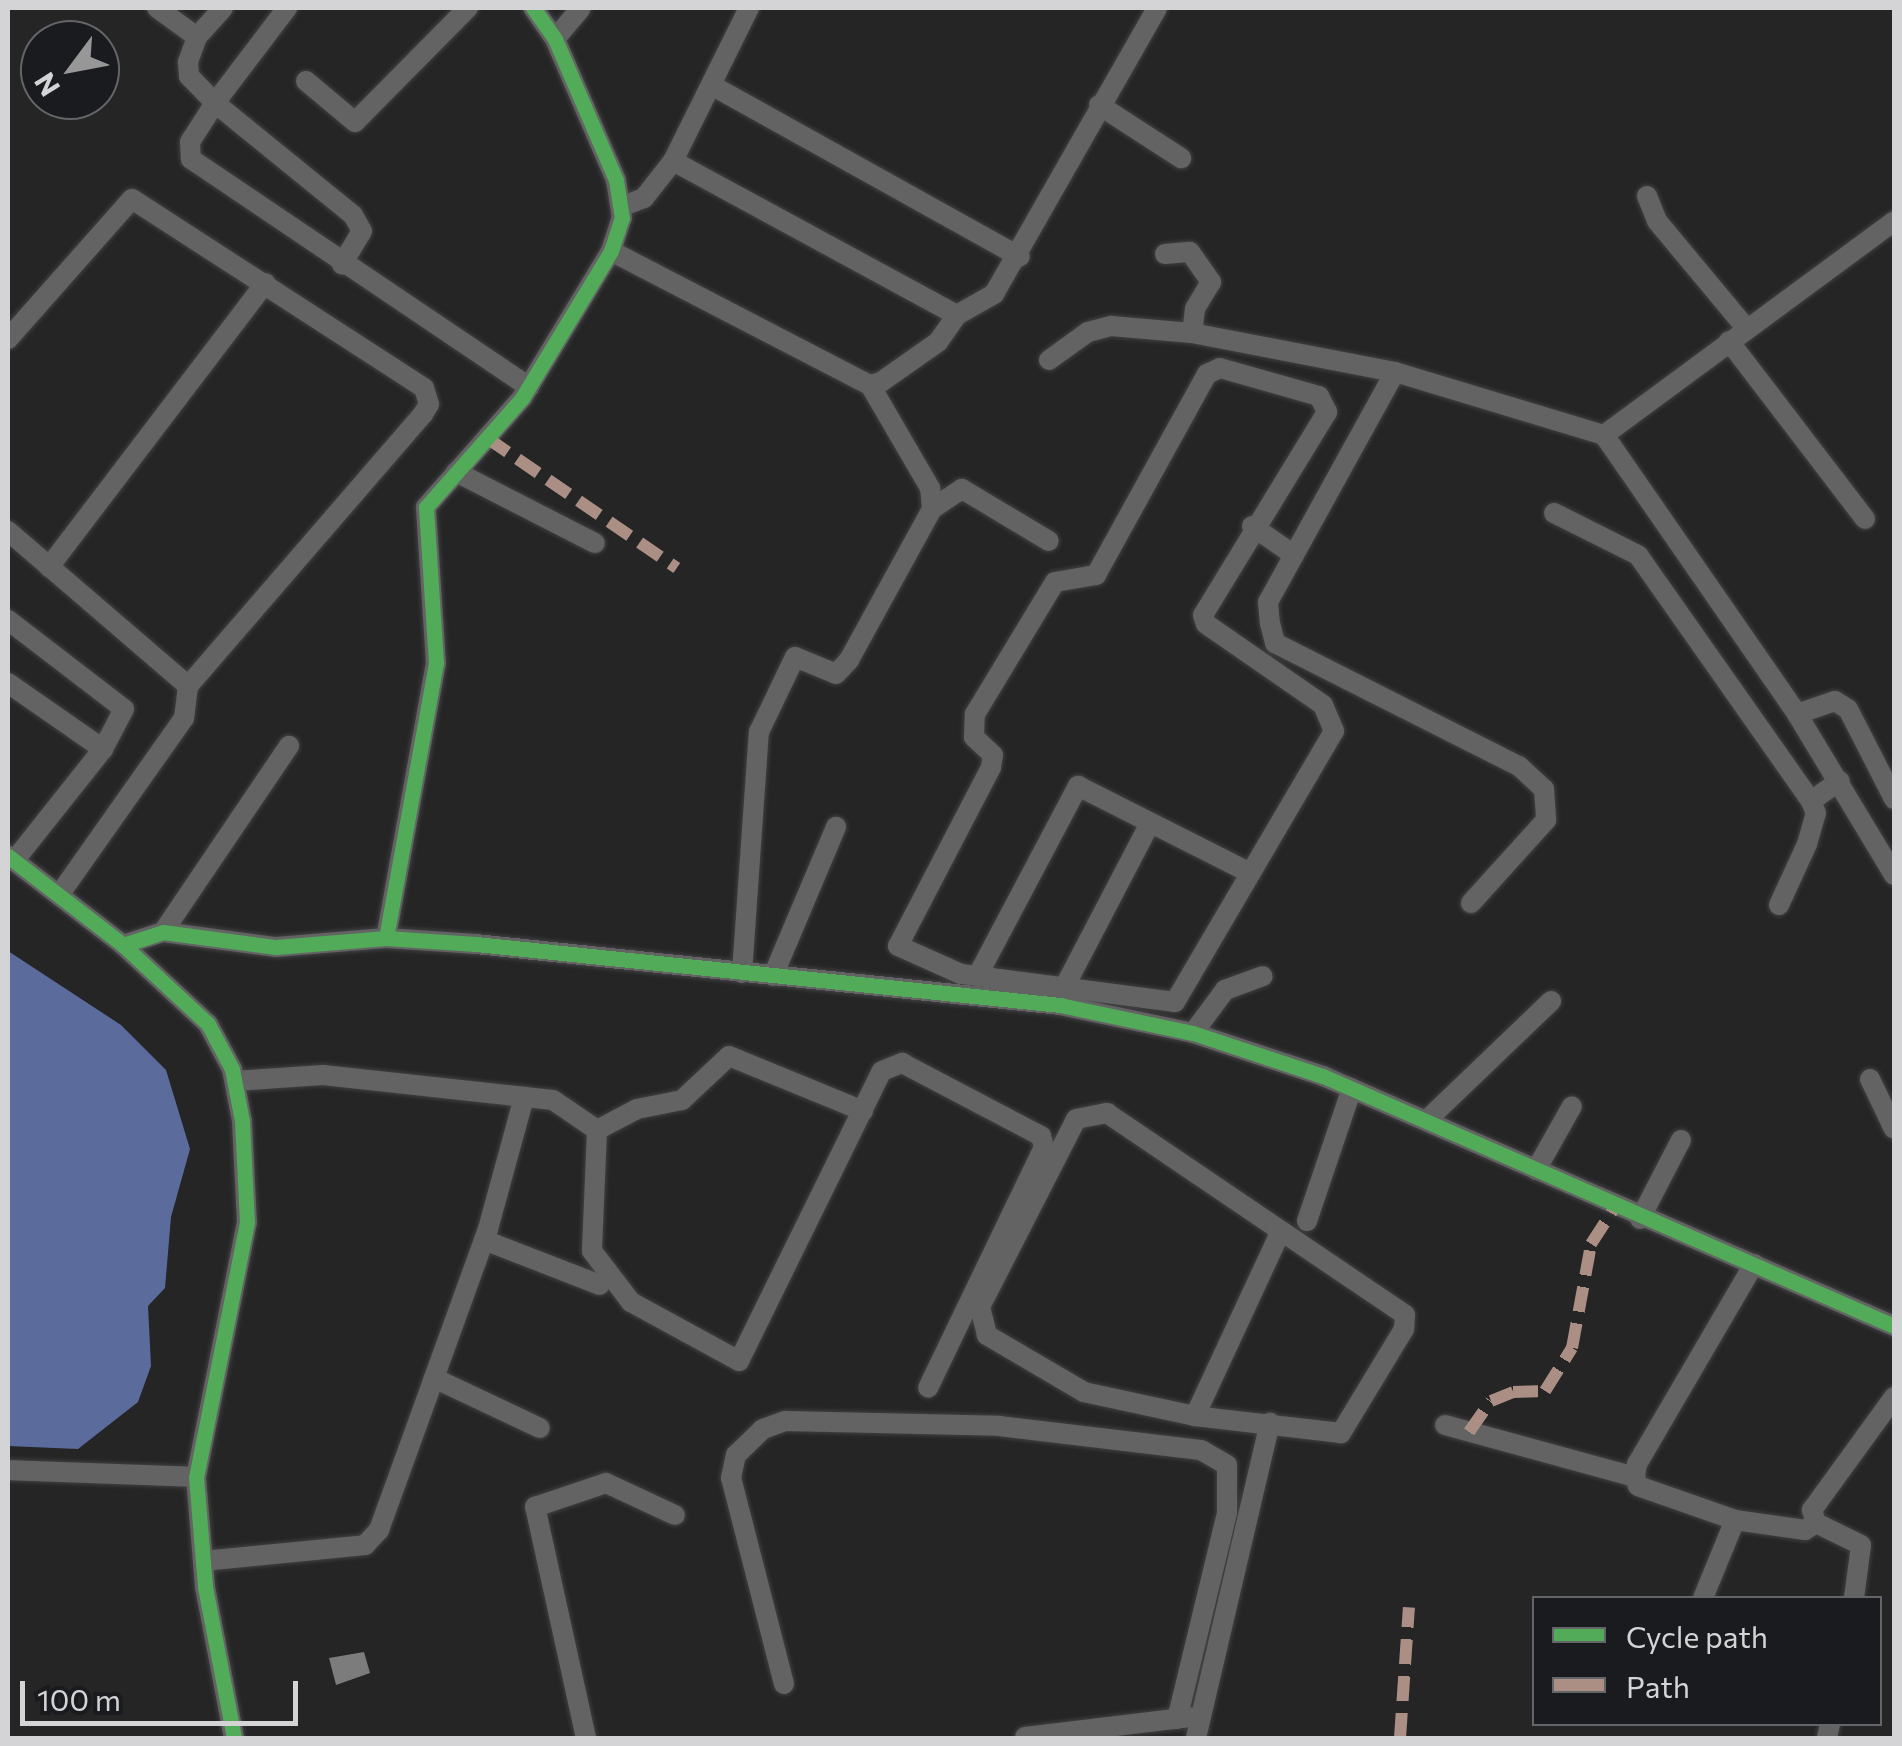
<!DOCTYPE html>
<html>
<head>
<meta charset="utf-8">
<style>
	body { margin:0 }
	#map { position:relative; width:1902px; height:1746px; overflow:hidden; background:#252526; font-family:Commissioner,sans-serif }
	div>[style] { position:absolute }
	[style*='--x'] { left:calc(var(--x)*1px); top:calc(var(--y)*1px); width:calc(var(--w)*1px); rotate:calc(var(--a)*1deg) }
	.water>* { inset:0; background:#5b6b9c }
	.building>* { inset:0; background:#7c7c7d }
	.roads { filter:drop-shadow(0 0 2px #414143) drop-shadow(0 0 2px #414143) }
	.minor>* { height:20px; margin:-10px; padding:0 10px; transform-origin:10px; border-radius:10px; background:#636364 }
	.quiet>* { height:12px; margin-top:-6px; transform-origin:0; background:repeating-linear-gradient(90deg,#ac8f84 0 25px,transparent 0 37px) }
	.cycleway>* { height:15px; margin:-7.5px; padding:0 7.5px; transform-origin:7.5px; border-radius:7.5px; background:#51ab58 }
	span { translate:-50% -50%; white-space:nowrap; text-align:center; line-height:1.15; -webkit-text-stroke:10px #1a1b1e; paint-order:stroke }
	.frame { position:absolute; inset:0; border:10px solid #d4d4d6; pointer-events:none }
	.legend { position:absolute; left:1532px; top:1596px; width:350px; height:130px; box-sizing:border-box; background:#1a1b1e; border:2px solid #646568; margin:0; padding:12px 18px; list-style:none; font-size:30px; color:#d4d4d6 }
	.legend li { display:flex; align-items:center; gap:20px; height:50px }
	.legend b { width:50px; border:2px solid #646568 }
	.north { position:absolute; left:20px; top:20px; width:100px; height:100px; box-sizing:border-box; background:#1a1b1e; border:2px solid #646568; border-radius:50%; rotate:238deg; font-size:28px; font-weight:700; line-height:40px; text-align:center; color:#d4d4d6 }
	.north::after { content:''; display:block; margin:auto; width:35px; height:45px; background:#979798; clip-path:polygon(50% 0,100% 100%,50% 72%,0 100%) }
	.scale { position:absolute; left:20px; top:1681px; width:278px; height:45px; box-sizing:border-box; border:5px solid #d4d4d6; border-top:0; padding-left:12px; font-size:30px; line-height:35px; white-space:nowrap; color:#d4d4d6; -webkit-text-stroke:8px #1a1b1e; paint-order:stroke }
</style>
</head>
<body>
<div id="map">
	<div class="water">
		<i style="clip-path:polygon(8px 951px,121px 1025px,166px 1070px,190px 1149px,171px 1217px,165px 1288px,148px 1306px,151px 1366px,138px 1402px,78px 1449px,8px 1446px)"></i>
	</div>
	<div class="building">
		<i style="clip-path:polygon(364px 1652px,370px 1673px,336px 1685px,329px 1658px)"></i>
	</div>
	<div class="roads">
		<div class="minor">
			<i style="--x:157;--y:8;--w:49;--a:35.9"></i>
			<i style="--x:223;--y:8;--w:39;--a:132"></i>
			<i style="--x:197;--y:37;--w:27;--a:110"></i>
			<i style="--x:188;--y:62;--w:14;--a:86"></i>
			<i style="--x:189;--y:76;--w:37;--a:46"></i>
			<i style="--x:215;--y:103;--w:46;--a:122.7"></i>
			<i style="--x:190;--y:142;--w:17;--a:87"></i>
			<i style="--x:191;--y:159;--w:408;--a:34"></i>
			<i style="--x:287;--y:8;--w:119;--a:127.2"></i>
			<i style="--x:215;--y:103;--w:178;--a:39.1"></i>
			<i style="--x:353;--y:215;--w:18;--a:61"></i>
			<i style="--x:362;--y:231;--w:39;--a:121"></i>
			<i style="--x:555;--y:39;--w:40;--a:-50"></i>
			<i style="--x:306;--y:81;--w:64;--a:39.9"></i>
			<i style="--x:355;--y:122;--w:161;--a:-45.3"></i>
			<i style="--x:713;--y:86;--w:351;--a:29.1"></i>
			<i style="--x:1099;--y:105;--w:98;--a:32.9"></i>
			<i style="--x:673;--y:161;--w:323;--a:28.5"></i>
			<i style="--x:1647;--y:196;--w:27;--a:68"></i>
			<i style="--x:1657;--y:221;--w:139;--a:50.2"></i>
			<i style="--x:623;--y:206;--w:22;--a:-21"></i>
			<i style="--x:644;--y:198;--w:47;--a:-51.9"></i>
			<i style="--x:673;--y:161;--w:171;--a:-63.6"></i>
			<i style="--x:611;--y:251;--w:292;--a:27.4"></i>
			<i style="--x:870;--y:385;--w:11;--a:-15"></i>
			<i style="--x:881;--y:382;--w:70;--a:-35.1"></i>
			<i style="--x:938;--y:342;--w:33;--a:-55"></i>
			<i style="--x:957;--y:315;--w:43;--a:-29.6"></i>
			<i style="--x:994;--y:294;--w:329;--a:-60.3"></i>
			<i style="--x:1165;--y:254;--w:25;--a:-5"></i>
			<i style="--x:1190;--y:252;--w:37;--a:55"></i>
			<i style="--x:1211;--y:282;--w:31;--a:121"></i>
			<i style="--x:1195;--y:309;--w:24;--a:97"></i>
			<i style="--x:8;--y:339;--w:187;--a:-48.5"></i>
			<i style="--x:132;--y:199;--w:348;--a:32.9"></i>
			<i style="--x:424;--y:388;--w:17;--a:73"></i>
			<i style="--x:429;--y:404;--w:12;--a:121"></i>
			<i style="--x:423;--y:414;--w:359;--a:130.8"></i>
			<i style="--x:1729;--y:341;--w:224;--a:52.6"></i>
			<i style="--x:1049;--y:360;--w:48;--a:-35.7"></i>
			<i style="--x:1088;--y:332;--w:24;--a:-15"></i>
			<i style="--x:1111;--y:326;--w:81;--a:4.9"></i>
			<i style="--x:1192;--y:333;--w:207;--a:10.9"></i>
			<i style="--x:1395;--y:372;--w:218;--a:16.8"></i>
			<i style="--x:1604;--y:435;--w:339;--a:55.3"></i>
			<i style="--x:1797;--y:714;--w:188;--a:58.9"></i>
			<i style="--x:1220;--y:368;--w:103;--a:15.8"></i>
			<i style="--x:1319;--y:396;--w:18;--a:63"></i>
			<i style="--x:1327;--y:412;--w:238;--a:121.4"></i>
			<i style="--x:1203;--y:615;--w:9;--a:72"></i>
			<i style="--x:1206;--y:624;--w:142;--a:34.7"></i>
			<i style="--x:1323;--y:705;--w:28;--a:67"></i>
			<i style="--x:1334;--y:731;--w:314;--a:120.4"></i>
			<i style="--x:1175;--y:1002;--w:216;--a:-172.5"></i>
			<i style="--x:961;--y:974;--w:69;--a:-156"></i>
			<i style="--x:898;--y:946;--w:202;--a:-62.5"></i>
			<i style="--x:991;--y:767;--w:12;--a:-81"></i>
			<i style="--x:993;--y:755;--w:26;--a:-137"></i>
			<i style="--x:974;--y:737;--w:23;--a:-88"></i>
			<i style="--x:975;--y:714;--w:154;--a:-58.8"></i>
			<i style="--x:1055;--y:582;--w:42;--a:-9.7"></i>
			<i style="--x:1096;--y:575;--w:230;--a:-61.1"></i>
			<i style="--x:1207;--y:374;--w:14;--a:-25"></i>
			<i style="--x:1395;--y:372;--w:263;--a:118.9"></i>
			<i style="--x:1268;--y:602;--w:21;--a:85"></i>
			<i style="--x:1270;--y:623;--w:21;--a:76"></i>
			<i style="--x:1275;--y:643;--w:273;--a:26.8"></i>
			<i style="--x:1519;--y:766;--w:34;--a:43"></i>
			<i style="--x:1544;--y:789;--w:31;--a:86"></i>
			<i style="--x:1546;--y:820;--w:112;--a:132.1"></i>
			<i style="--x:1604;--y:435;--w:360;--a:-36.4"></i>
			<i style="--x:456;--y:472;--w:156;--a:27.1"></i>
			<i style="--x:932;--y:509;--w:36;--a:-34"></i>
			<i style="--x:962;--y:489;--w:101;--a:30.9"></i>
			<i style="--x:1554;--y:513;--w:94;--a:26.6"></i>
			<i style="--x:1638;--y:555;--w:301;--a:54.9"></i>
			<i style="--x:1252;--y:526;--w:51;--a:34.6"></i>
			<i style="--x:8;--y:531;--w:238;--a:40.7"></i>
			<i style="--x:188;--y:686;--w:32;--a:97"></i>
			<i style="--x:184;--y:718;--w:217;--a:125.2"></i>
			<i style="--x:49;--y:567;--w:357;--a:-52.7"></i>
			<i style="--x:8;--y:620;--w:146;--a:37.5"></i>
			<i style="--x:124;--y:709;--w:45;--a:117.7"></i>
			<i style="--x:103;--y:749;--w:143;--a:128.5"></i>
			<i style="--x:8;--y:683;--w:116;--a:34.8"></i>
			<i style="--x:1797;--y:714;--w:40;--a:-18.9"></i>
			<i style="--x:1835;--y:701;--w:15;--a:32"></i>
			<i style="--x:1848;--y:709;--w:101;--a:62.9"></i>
			<i style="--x:8;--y:856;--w:145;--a:37.7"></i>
			<i style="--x:123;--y:945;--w:116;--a:42.9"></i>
			<i style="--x:208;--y:1024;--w:51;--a:61.9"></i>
			<i style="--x:232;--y:1069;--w:53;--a:79.1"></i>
			<i style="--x:242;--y:1121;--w:101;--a:87.2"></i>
			<i style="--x:247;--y:1222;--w:260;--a:101.3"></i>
			<i style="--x:196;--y:1477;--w:110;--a:85.3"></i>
			<i style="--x:205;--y:1587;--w:154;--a:79.1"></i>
			<i style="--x:1779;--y:905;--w:67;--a:-65.3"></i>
			<i style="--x:1807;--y:844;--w:32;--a:-74"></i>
			<i style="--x:1816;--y:813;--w:13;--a:-113"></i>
			<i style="--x:1811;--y:801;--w:35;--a:-35"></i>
			<i style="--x:163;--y:932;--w:225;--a:-55.9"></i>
			<i style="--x:386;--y:938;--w:280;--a:-79.7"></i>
			<i style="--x:436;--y:663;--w:156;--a:-93.7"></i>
			<i style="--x:426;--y:507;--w:145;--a:-48.6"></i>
			<i style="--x:522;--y:398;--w:172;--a:-58.8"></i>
			<i style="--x:611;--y:251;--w:35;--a:-72"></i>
			<i style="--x:622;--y:218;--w:38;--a:-99"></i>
			<i style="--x:616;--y:180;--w:154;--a:-113.4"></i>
			<i style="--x:555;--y:39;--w:38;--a:-125"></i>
			<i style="--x:123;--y:945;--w:42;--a:-18"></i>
			<i style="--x:163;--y:932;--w:114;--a:7.6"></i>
			<i style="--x:276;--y:947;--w:110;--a:-4.7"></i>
			<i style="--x:386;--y:938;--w:90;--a:3.8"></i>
			<i style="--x:476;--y:944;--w:587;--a:5.96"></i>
			<i style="--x:1060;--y:1005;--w:136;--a:11.9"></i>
			<i style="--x:1193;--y:1033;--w:137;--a:18.3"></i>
			<i style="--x:1323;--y:1076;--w:623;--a:23.65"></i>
			<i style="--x:742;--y:973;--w:242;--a:-86"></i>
			<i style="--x:759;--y:732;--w:83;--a:-64.4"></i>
			<i style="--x:795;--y:657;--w:44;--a:22.5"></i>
			<i style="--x:836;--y:674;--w:19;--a:-47"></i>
			<i style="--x:849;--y:660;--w:172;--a:-61.2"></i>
			<i style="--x:932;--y:509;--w:21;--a:-95"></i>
			<i style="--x:930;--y:488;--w:119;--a:-120.2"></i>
			<i style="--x:979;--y:973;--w:212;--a:-62.1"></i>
			<i style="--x:1078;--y:786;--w:193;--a:26.8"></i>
			<i style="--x:773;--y:976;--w:162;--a:-67.1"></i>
			<i style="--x:1066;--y:984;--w:182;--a:-62.4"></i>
			<i style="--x:1193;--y:1033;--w:54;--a:-53.3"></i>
			<i style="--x:1225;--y:990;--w:40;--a:-20.2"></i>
			<i style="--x:1870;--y:1079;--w:55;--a:64.4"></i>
			<i style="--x:235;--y:1081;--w:88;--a:-3.9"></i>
			<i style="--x:323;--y:1075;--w:231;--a:6.2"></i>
			<i style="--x:553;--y:1100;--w:53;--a:34.3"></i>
			<i style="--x:597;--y:1130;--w:121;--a:92.4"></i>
			<i style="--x:592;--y:1251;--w:64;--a:52.6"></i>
			<i style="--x:631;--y:1302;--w:123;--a:28.6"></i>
			<i style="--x:739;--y:1361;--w:323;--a:-63.8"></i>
			<i style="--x:882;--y:1071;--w:22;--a:-22"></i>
			<i style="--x:902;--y:1063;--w:157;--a:27.7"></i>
			<i style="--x:1041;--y:1136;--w:11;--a:75"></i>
			<i style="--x:1044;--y:1147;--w:267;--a:115.7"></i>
			<i style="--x:1107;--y:1113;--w:360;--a:34.1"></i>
			<i style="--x:1405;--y:1315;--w:14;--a:94"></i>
			<i style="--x:1404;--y:1329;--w:122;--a:121.2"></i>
			<i style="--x:1341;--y:1433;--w:147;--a:-173.4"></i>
			<i style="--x:1195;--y:1416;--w:114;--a:-167.8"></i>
			<i style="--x:1084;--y:1392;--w:113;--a:-149.6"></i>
			<i style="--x:987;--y:1335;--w:29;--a:-104"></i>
			<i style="--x:980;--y:1307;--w:211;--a:-62.9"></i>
			<i style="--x:1076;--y:1119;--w:32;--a:-11"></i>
			<i style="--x:1427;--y:1120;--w:172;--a:-43.8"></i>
			<i style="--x:597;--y:1130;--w:45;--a:-27.7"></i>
			<i style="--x:637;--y:1109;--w:46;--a:-11.3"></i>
			<i style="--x:682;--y:1100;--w:64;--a:-43.1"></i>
			<i style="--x:729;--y:1056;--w:145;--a:22.3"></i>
			<i style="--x:1536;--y:1170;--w:73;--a:-60.6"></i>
			<i style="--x:1640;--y:1219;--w:89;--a:-62.6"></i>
			<i style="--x:1307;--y:1221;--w:140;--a:-71.3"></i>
			<i style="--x:484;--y:1240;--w:124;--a:21.2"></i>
			<i style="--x:1754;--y:1264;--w:232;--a:120.3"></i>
			<i style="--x:1637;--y:1464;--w:13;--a:99"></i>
			<i style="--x:1635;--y:1477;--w:9;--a:72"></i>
			<i style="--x:1638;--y:1486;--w:103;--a:19.3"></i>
			<i style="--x:1735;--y:1520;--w:71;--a:8.1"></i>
			<i style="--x:1805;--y:1530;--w:13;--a:-32"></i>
			<i style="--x:434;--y:1378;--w:117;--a:25.3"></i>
			<i style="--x:1195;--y:1416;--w:204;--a:-65.1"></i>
			<i style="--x:1445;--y:1425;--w:197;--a:15.3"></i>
			<i style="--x:8;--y:1470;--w:188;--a:2.1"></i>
			<i style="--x:203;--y:1561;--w:163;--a:-5.6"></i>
			<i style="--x:365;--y:1545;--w:21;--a:-47"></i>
			<i style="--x:379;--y:1530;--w:320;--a:-70.1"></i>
			<i style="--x:488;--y:1229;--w:137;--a:-74.7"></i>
			<i style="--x:1703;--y:1598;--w:84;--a:-67.7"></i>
			<i style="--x:1854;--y:1598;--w:53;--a:-82.5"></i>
			<i style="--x:1861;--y:1545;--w:50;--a:-153.9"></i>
			<i style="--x:1816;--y:1523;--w:14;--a:-107"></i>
			<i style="--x:1812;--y:1510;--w:140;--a:-54"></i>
			<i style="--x:784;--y:1684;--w:213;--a:-104.4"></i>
			<i style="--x:731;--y:1478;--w:24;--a:-78"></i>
			<i style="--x:736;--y:1455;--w:37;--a:-44"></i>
			<i style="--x:763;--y:1429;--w:23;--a:-20"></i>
			<i style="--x:785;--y:1421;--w:214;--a:1.3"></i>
			<i style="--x:999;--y:1426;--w:203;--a:6.8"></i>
			<i style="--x:1201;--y:1450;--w:30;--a:30"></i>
			<i style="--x:1227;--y:1465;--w:48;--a:90"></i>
			<i style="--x:1227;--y:1513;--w:212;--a:103.6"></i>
			<i style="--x:1025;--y:1737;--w:166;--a:-6.9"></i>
			<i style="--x:586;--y:1738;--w:237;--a:-102.4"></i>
			<i style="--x:535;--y:1507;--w:75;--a:-18.7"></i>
			<i style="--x:606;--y:1483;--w:76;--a:24.9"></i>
			<i style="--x:1196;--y:1738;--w:324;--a:-76.8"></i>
			<i style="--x:1827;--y:1738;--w:14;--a:-78"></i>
		</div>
	</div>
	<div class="quiet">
		<i style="--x:487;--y:438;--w:230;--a:34.4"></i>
		<i style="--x:1469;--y:1432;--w:38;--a:-55"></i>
		<i style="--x:1491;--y:1401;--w:24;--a:-22"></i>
		<i style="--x:1513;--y:1392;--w:32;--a:-2"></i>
		<i style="--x:1545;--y:1391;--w:51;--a:-57.9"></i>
		<i style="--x:1572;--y:1348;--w:106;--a:-79.6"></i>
		<i style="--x:1591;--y:1244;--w:44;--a:-57"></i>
		<i style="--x:1400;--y:1738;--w:131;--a:-86.1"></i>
	</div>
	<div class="cycleway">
		<i style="--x:8;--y:856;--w:145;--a:37.7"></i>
		<i style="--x:123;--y:945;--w:116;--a:42.9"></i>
		<i style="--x:208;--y:1024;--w:51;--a:61.9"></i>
		<i style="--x:232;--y:1069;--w:53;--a:79.1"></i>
		<i style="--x:242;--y:1121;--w:101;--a:87.2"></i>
		<i style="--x:247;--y:1222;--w:260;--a:101.3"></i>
		<i style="--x:196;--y:1477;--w:110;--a:85.3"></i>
		<i style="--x:205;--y:1587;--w:154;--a:79.1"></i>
		<i style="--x:386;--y:938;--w:280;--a:-79.7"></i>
		<i style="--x:436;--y:663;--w:156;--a:-93.7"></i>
		<i style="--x:426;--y:507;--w:145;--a:-48.6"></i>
		<i style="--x:522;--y:398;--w:172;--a:-58.8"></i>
		<i style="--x:611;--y:251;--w:35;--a:-72"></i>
		<i style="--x:622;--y:218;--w:38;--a:-99"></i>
		<i style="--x:616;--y:180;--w:154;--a:-113.4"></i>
		<i style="--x:555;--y:39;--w:38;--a:-125"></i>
		<i style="--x:123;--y:945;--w:42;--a:-18"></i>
		<i style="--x:163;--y:932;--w:114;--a:7.6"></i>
		<i style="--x:276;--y:947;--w:110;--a:-4.7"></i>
		<i style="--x:386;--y:938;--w:90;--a:3.8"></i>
		<i style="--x:476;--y:944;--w:587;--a:5.96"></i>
		<i style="--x:1060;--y:1005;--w:136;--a:11.9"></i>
		<i style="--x:1193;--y:1033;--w:137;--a:18.3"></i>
		<i style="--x:1323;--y:1076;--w:623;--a:23.65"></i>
	</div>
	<div class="frame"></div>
	<ul class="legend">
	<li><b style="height:12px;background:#51ab58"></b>Cycle path</li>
	<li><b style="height:12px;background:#ac8f84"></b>Path</li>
	</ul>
	<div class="north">N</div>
	<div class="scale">100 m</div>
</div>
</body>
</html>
